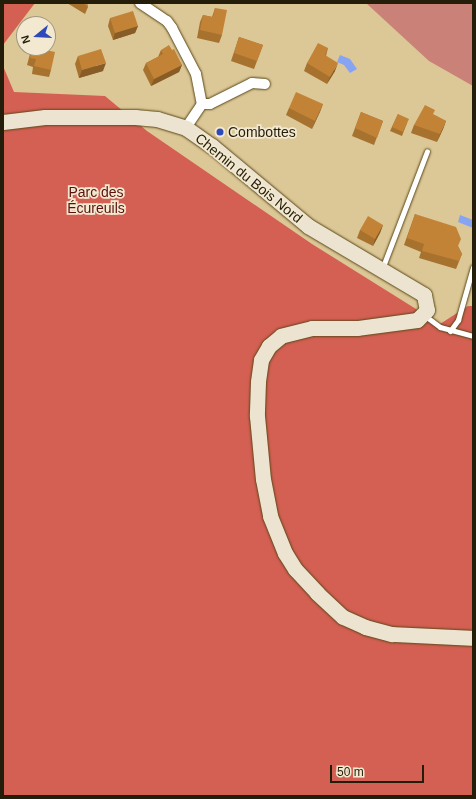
<!DOCTYPE html>
<html>
<head>
<meta charset="utf-8">
<style>
	body { margin:0 }
	#map { position:relative; width:476px; height:799px; overflow:hidden; background:#dcc796; font-family:Arial,sans-serif }
	div>[style] { position:absolute }
	[style*='--x'] { left:calc(var(--x)*1px); top:calc(var(--y)*1px); width:calc(var(--w)*1px); rotate:calc(var(--a)*1deg) }
	.green>* { inset:0; background:#ca8178 }
	.forest>* { inset:0; background:#d45f53 }
	.water>* { inset:0; background:#87a4f3 }
	.roads { filter:drop-shadow(0 0 1px #594717) drop-shadow(0 0 1px #594717) }
	.lane>* { height:5px; margin:-2.5px; padding:0 2.5px; transform-origin:2.5px; border-radius:2.5px; background:#fff }
	.street>* { height:10px; margin:-5px; padding:0 5px; transform-origin:5px; border-radius:5px; background:#fff }
	.secondary>* { height:15px; margin:-7.5px; padding:0 7.5px; transform-origin:7.5px; border-radius:7.5px; background:#ece4d0 }
	.wall>* { inset:0; background:#a7712e }
	.shaded-wall>* { inset:0; background:#885c26 }
	.building>* { inset:0; background:#c28336 }
	.dots>* { width:11px; height:11px; translate:-50% -50%; box-sizing:border-box; border:2px solid #f3e9d1; border-radius:50% }
	span { translate:-50% -50%; white-space:nowrap; text-align:center; line-height:1.15; -webkit-text-stroke:3.5px #f3e9d1; paint-order:stroke }
	.poi-label { font-size:14px; color:#241d09 }
	.left { translate:0 -50%; text-align:left }
	.street-label { font-size:14px; color:#241d09 }
	.park-label { font-size:14px; color:#5c100d }
	.frame { position:absolute; inset:0; border:4px solid #241d09; pointer-events:none }
	.north { position:absolute; left:16px; top:16px; width:40px; height:40px; box-sizing:border-box; background:#f3e9d1; border:1px solid #a09781; border-radius:50%; rotate:252deg; font-size:11px; font-weight:700; line-height:16px; text-align:center; color:#241d09 }
	.north::after { content:''; display:block; margin:auto; width:14px; height:18px; background:#2e49b9; clip-path:polygon(50% 0,100% 100%,50% 72%,0 100%) }
	.scale { position:absolute; left:330px; top:765px; width:94px; height:18px; box-sizing:border-box; border:2px solid #241d09; border-top:0; padding-left:5px; font-size:12px; line-height:14px; white-space:nowrap; color:#241d09; -webkit-text-stroke:3px #f3e9d1; paint-order:stroke }
</style>
</head>
<body>
<div id="map">
	<div class="green">
		<i style="clip-path:polygon(366px 3px,473px 3px,473px 86px,429px 61px)"></i>
	</div>
	<div class="forest">
		<i style="clip-path:polygon(3px 3px,35px 3px,3px 45px)"></i>
		<i style="clip-path:polygon(3px 66px,14px 92px,105px 96px,147px 131px,312px 244px,440px 324px,468px 306px,473px 306px,473px 796px,3px 796px)"></i>
	</div>
	<div class="water">
		<i style="clip-path:polygon(340px 55px,350px 59px,357px 69px,350px 73px,344px 65px,337px 62px)"></i>
		<i style="clip-path:polygon(460px 215px,473px 220px,473px 228px,458px 222px)"></i>
	</div>
	<div class="roads">
		<div class="lane">
			<i style="--x:382;--y:269;--w:126;--a:-69.1"></i>
			<i style="--x:424;--y:315;--w:20;--a:37"></i>
			<i style="--x:440;--y:327;--w:34;--a:15"></i>
			<i style="--x:450;--y:331;--w:14;--a:-54"></i>
			<i style="--x:458;--y:320;--w:55;--a:-74.2"></i>
		</div>
		<div class="street">
			<i style="--x:140;--y:3;--w:32;--a:34"></i>
			<i style="--x:167;--y:21;--w:9;--a:54"></i>
			<i style="--x:172;--y:28;--w:52;--a:62.4"></i>
			<i style="--x:196;--y:74;--w:31;--a:79"></i>
			<i style="--x:202;--y:104;--w:29;--a:124"></i>
			<i style="--x:202;--y:104;--w:8;--a:0"></i>
			<i style="--x:210;--y:104;--w:47;--a:-26.6"></i>
			<i style="--x:252;--y:83;--w:13;--a:4"></i>
		</div>
		<div class="secondary">
			<i style="--x:3;--y:122;--w:42;--a:-6.8"></i>
			<i style="--x:45;--y:117;--w:90;--a:0"></i>
			<i style="--x:135;--y:117;--w:22;--a:5"></i>
			<i style="--x:157;--y:119;--w:30;--a:17"></i>
			<i style="--x:186;--y:128;--w:32;--a:35"></i>
			<i style="--x:212;--y:146;--w:125;--a:39.8"></i>
			<i style="--x:308;--y:226;--w:135;--a:30.7"></i>
			<i style="--x:424;--y:295;--w:15;--a:79"></i>
			<i style="--x:427;--y:310;--w:14;--a:135"></i>
			<i style="--x:417;--y:320;--w:61;--a:172.4"></i>
			<i style="--x:357;--y:328;--w:45;--a:180"></i>
			<i style="--x:312;--y:328;--w:32;--a:166"></i>
			<i style="--x:281;--y:336;--w:16;--a:140"></i>
			<i style="--x:269;--y:346;--w:16;--a:120"></i>
			<i style="--x:261;--y:360;--w:22;--a:98"></i>
			<i style="--x:258;--y:382;--w:34;--a:92"></i>
			<i style="--x:257;--y:416;--w:63;--a:84.6"></i>
			<i style="--x:263;--y:479;--w:38;--a:79"></i>
			<i style="--x:270;--y:516;--w:40;--a:68"></i>
			<i style="--x:285;--y:553;--w:19;--a:58"></i>
			<i style="--x:295;--y:569;--w:33;--a:47"></i>
			<i style="--x:317;--y:593;--w:35;--a:43"></i>
			<i style="--x:343;--y:617;--w:24;--a:24"></i>
			<i style="--x:365;--y:627;--w:28;--a:15"></i>
			<i style="--x:392;--y:634;--w:81;--a:2.8"></i>
		</div>
	</div>
	<div class="wall">
		<i style="clip-path:polygon(67px 3px,87px 3px,88px 7px,85px 14px)"></i>
		<i style="clip-path:polygon(215px 8px,222px 35px,219px 43px,197px 38px,200px 22px,203px 15px,212px 17px)"></i>
		<i style="clip-path:polygon(110px 18px,138px 26px,135px 33px,113px 40px,108px 26px)"></i>
		<i style="clip-path:polygon(239px 37px,263px 45px,254px 69px,231px 61px)"></i>
		<i style="clip-path:polygon(32px 48px,51px 70px,49px 77px,32px 74px,33px 67px,27px 65px,30px 54px)"></i>
		<i style="clip-path:polygon(328px 48px,326px 56px,335px 71px,327px 84px,304px 71px,307px 63px)"></i>
		<i style="clip-path:polygon(161px 50px,172px 50px,182px 65px,179px 72px,151px 86px,143px 70px,146px 63px,158px 57px)"></i>
		<i style="clip-path:polygon(78px 56px,103px 71px,79px 78px,75px 64px)"></i>
		<i style="clip-path:polygon(323px 104px,312px 129px,286px 115px,289px 108px)"></i>
		<i style="clip-path:polygon(361px 112px,383px 121px,374px 145px,352px 136px)"></i>
		<i style="clip-path:polygon(398px 114px,407px 123px,402px 136px,390px 131px)"></i>
		<i style="clip-path:polygon(434px 115px,446px 121px,443px 129px,437px 142px,411px 133px,414px 125px)"></i>
		<i style="clip-path:polygon(415px 214px,458px 246px,462px 254px,456px 269px,419px 258px,421px 252px,404px 245px)"></i>
		<i style="clip-path:polygon(383px 225px,380px 233px,373px 246px,357px 238px,360px 230px)"></i>
	</div>
	<div class="shaded-wall">
		<i style="clip-path:polygon(138px 26px,135px 33px,113px 40px,115px 33px)"></i>
		<i style="clip-path:polygon(106px 63px,103px 71px,79px 78px,82px 70px)"></i>
		<i style="clip-path:polygon(338px 63px,335px 71px,327px 84px,330px 77px)"></i>
		<i style="clip-path:polygon(182px 65px,179px 72px,151px 86px,154px 79px)"></i>
		<i style="clip-path:polygon(323px 104px,320px 112px,312px 129px,315px 121px)"></i>
		<i style="clip-path:polygon(446px 121px,443px 129px,437px 142px,440px 134px)"></i>
		<i style="clip-path:polygon(383px 225px,380px 233px,373px 246px,375px 239px)"></i>
	</div>
	<div class="building">
		<i style="clip-path:polygon(83px 3px,87px 3px,88px 7px)"></i>
		<i style="clip-path:polygon(215px 8px,227px 10px,222px 35px,200px 30px,203px 15px,213px 17px)"></i>
		<i style="clip-path:polygon(133px 11px,138px 26px,115px 33px,110px 18px)"></i>
		<i style="clip-path:polygon(239px 37px,263px 45px,257px 61px,234px 53px)"></i>
		<i style="clip-path:polygon(318px 43px,328px 48px,325px 55px,338px 63px,330px 77px,307px 63px)"></i>
		<i style="clip-path:polygon(169px 45px,172px 50px,174px 49px,182px 65px,154px 79px,146px 63px,163px 54px,161px 50px)"></i>
		<i style="clip-path:polygon(32px 48px,37px 48px,55px 52px,51px 70px,34px 66px,36px 59px,30px 58px)"></i>
		<i style="clip-path:polygon(101px 49px,106px 63px,82px 70px,78px 56px)"></i>
		<i style="clip-path:polygon(296px 92px,323px 104px,315px 121px,289px 108px)"></i>
		<i style="clip-path:polygon(425px 105px,435px 110px,433px 114px,446px 121px,440px 134px,414px 125px)"></i>
		<i style="clip-path:polygon(361px 112px,383px 121px,377px 138px,355px 128px)"></i>
		<i style="clip-path:polygon(398px 114px,409px 119px,403px 132px,392px 127px)"></i>
		<i style="clip-path:polygon(415px 214px,456px 227px,461px 239px,458px 246px,462px 254px,459px 261px,422px 251px,424px 244px,407px 238px)"></i>
		<i style="clip-path:polygon(368px 216px,383px 225px,375px 239px,360px 230px)"></i>
	</div>
	<div class="dots">
		<i style="left:220px;top:132px;background:#2e49b9"></i>
	</div>
	<div class="poi-label">
		<span class="left" style="left:228px;top:132px">Combottes</span>
	</div>
	<div class="street-label">
		<span style="left:249px;top:178px;rotate:39deg">Chemin du Bois Nord</span>
	</div>
	<div class="park-label">
		<span style="left:96px;top:200px">Parc des<br>Écureuils</span>
	</div>
	<div class="frame"></div>
	<div class="north">N</div>
	<div class="scale">50 m</div>
</div>
</body>
</html>
